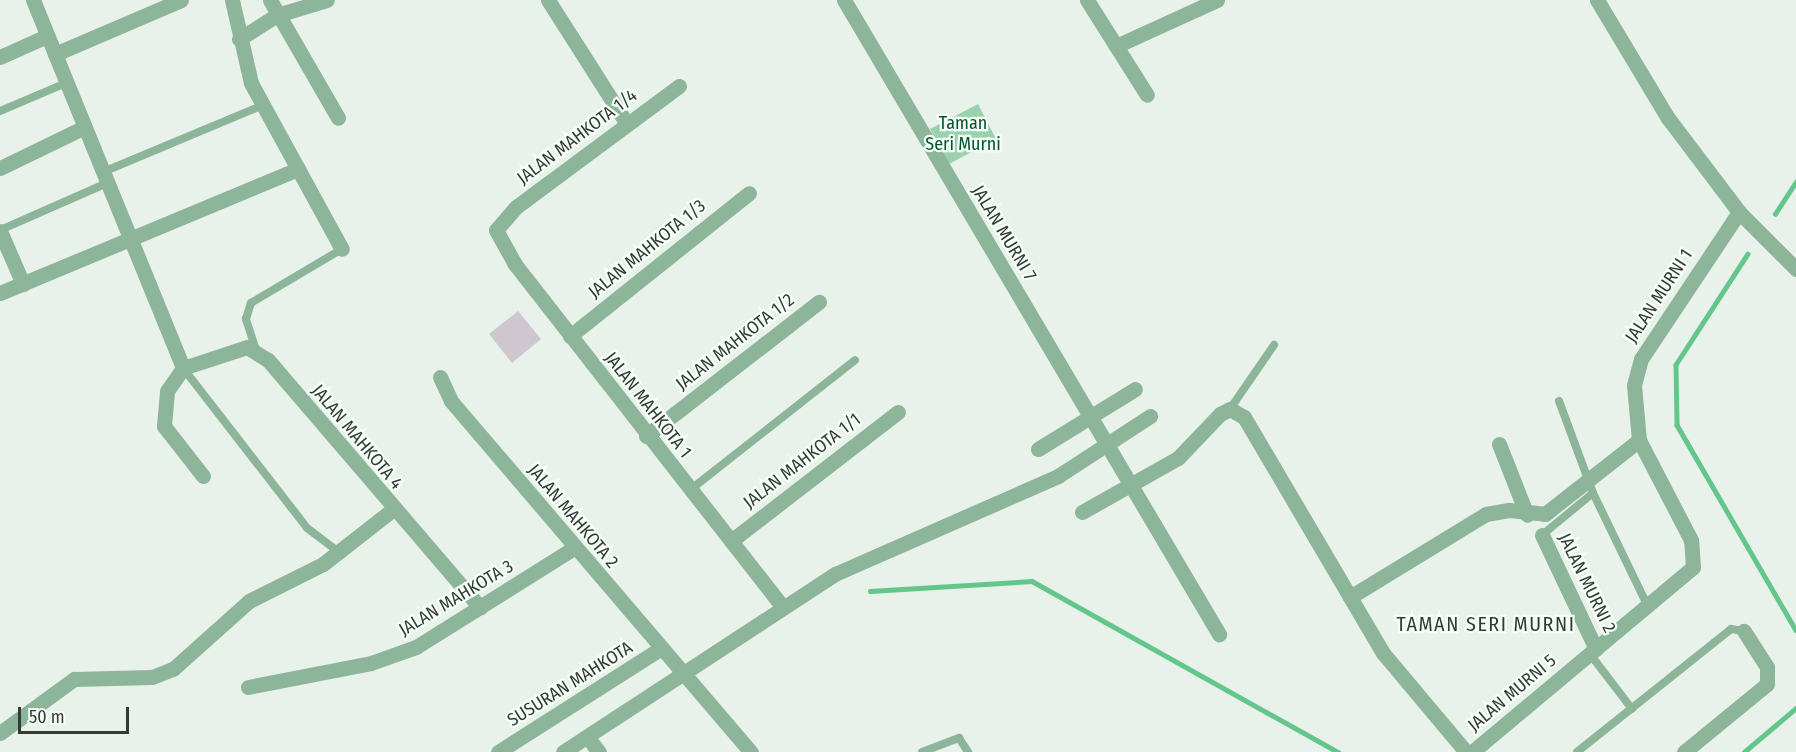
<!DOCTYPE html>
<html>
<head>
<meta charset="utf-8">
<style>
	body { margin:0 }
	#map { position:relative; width:1796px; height:752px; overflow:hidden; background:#e8f2eb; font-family:"Fira Sans Condensed",sans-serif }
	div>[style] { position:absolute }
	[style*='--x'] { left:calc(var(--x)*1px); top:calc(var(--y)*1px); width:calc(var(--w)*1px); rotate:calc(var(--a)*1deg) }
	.green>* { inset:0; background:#99d2ad }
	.stream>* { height:4.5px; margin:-2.25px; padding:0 2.25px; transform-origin:2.25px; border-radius:2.25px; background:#65c68c }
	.building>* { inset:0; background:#cec7cf }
	.service>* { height:8px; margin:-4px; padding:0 4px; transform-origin:4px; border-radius:4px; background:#8db59a }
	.minor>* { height:15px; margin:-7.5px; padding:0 7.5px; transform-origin:7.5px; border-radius:7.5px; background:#8db59a }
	span { translate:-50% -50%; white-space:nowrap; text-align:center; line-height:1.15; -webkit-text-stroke:4.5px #f5fff8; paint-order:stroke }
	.park-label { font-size:18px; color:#06542f }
	.street-label { font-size:18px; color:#363a37 }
	.neighbourhood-label { font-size:20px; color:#363a37; letter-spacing:1.5px }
	.scale { position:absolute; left:18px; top:707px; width:111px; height:27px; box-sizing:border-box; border:3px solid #363a37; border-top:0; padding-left:8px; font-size:18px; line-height:21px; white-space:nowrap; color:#363a37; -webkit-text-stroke:4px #f5fff8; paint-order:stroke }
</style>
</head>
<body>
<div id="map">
	<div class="green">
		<i style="clip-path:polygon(978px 104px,996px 139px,949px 164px,930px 129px)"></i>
	</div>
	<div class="stream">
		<i style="--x:1775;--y:214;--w:38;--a:-57"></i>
		<i style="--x:1748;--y:254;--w:132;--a:123"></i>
		<i style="--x:1676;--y:365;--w:60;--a:89"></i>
		<i style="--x:1677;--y:425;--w:237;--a:59.9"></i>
		<i style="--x:870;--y:591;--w:162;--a:-3.5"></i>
		<i style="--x:1032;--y:581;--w:351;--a:29.2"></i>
		<i style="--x:1744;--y:752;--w:68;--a:-40.2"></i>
	</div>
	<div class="building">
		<i style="clip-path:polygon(518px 311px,541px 339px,512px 363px,489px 334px)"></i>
	</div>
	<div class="service">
		<i style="--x:0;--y:111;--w:72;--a:-23"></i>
		<i style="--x:103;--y:172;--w:173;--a:-22.7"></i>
		<i style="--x:0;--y:230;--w:117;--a:-23.7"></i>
		<i style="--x:256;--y:350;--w:33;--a:-108"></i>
		<i style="--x:246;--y:319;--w:17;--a:-73"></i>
		<i style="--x:251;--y:303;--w:106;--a:-30.7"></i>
		<i style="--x:183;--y:368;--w:202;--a:52.2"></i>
		<i style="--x:307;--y:528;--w:40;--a:37"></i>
		<i style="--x:1559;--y:401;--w:98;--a:69.7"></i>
		<i style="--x:1593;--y:493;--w:127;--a:64.2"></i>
		<i style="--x:1230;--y:409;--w:78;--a:-55.5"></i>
		<i style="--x:690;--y:490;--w:210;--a:-38.2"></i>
		<i style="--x:1542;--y:535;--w:66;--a:-39.5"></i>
		<i style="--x:1590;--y:654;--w:69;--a:52.6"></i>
		<i style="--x:922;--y:752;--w:40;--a:-21"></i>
		<i style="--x:959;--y:738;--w:17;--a:57"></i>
		<i style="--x:1577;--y:752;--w:197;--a:-38.6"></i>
		<i style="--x:1731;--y:629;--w:13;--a:9"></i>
	</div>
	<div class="minor">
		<i style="--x:33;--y:0;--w:397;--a:67.8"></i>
		<i style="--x:232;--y:0;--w:85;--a:77.1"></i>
		<i style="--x:251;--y:83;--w:189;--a:61.3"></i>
		<i style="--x:270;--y:0;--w:136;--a:60"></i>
		<i style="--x:548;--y:0;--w:147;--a:57.5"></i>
		<i style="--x:844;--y:0;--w:737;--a:59.4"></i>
		<i style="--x:1087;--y:0;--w:112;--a:57.7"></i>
		<i style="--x:1597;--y:0;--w:138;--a:59"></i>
		<i style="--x:1668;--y:118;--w:118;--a:52.9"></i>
		<i style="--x:1739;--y:212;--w:81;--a:45"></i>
		<i style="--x:239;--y:39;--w:45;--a:-32.3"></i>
		<i style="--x:277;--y:15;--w:52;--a:-16.7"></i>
		<i style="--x:1116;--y:46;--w:111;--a:-24.5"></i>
		<i style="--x:55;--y:54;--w:137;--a:-23.2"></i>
		<i style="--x:0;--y:57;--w:51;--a:-24.1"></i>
		<i style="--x:679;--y:86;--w:203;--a:143.4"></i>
		<i style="--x:516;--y:207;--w:30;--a:131"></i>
		<i style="--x:496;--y:230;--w:38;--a:61"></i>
		<i style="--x:514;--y:263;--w:437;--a:52"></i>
		<i style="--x:0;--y:168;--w:94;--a:-25.8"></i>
		<i style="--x:0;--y:231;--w:58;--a:66.5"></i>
		<i style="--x:0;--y:293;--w:323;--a:-22.6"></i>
		<i style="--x:570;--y:336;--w:229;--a:-38.6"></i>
		<i style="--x:440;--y:377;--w:26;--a:65"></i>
		<i style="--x:451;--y:401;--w:462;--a:49.5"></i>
		<i style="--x:646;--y:436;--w:219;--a:-37.8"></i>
		<i style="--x:1499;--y:444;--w:76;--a:68.5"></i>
		<i style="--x:1038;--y:449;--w:114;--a:-31.7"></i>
		<i style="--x:203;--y:476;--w:63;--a:-128"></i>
		<i style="--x:164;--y:426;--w:35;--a:-85"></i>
		<i style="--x:167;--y:391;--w:28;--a:-55"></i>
		<i style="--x:183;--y:368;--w:67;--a:-18.2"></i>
		<i style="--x:247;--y:347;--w:25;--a:32"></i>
		<i style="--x:268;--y:360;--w:326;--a:49.4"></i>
		<i style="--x:1082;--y:512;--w:110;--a:-29.4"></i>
		<i style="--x:1178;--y:458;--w:61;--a:-46.3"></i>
		<i style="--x:1220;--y:414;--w:11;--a:-27"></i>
		<i style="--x:1230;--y:409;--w:16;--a:30"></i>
		<i style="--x:1244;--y:417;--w:274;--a:59.5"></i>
		<i style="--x:1383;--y:653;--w:129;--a:50"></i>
		<i style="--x:1542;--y:535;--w:126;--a:64.7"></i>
		<i style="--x:731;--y:541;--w:211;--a:-37.7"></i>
		<i style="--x:1350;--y:597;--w:159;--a:-31.4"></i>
		<i style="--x:1486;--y:514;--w:23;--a:-10"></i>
		<i style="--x:1509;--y:510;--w:36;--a:6"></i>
		<i style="--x:1545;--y:514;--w:120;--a:-38.2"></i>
		<i style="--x:248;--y:687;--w:125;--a:-11"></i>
		<i style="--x:371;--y:663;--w:48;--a:-19.6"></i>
		<i style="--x:416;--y:647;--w:186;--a:-32.1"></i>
		<i style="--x:0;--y:733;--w:92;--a:-36.1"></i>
		<i style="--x:74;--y:679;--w:78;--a:-1.5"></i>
		<i style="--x:152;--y:677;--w:22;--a:-21"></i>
		<i style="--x:173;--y:669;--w:102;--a:-41.8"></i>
		<i style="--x:249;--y:601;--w:83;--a:-26.6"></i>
		<i style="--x:323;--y:564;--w:88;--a:-38"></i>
		<i style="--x:588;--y:738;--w:18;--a:52"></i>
		<i style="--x:498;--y:752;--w:193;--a:-32.5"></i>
		<i style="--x:563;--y:752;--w:325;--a:-33.2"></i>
		<i style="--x:835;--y:574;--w:244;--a:-23.7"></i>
		<i style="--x:1058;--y:476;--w:110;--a:-33.1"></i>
		<i style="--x:1472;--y:752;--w:288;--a:-39.9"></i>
		<i style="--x:1693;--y:567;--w:27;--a:-94"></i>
		<i style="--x:1691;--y:540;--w:113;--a:-117.5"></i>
		<i style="--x:1639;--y:440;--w:55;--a:-95.2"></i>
		<i style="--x:1634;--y:385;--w:27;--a:-75"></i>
		<i style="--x:1641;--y:359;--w:177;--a:-56.3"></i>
		<i style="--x:1684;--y:752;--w:107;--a:-39.3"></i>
		<i style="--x:1767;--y:684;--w:17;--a:-90"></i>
		<i style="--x:1767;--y:667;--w:43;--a:-122.6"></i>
	</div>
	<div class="park-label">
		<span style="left:963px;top:134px">Taman<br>Seri Murni</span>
	</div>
	<div class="street-label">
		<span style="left:577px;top:137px;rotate:-37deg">JALAN MAHKOTA 1/4</span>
		<span style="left:1004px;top:233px;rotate:59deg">JALAN MURNI 7</span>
		<span style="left:647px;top:249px;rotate:-39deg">JALAN MAHKOTA 1/3</span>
		<span style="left:1659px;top:296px;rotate:-57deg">JALAN MURNI 1</span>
		<span style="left:735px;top:342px;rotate:-38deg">JALAN MAHKOTA 1/2</span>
		<span style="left:648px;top:405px;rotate:52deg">JALAN MAHKOTA 1</span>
		<span style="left:357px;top:437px;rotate:50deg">JALAN MAHKOTA 4</span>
		<span style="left:802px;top:461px;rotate:-38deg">JALAN MAHKOTA 1/1</span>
		<span style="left:573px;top:516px;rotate:50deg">JALAN MAHKOTA 2</span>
		<span style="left:1587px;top:583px;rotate:64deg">JALAN MURNI 2</span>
		<span style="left:456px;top:598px;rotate:-31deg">JALAN MAHKOTA 3</span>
		<span style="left:570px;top:684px;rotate:-32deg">SUSURAN MAHKOTA</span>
		<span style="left:1512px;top:693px;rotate:-40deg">JALAN MURNI 5</span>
	</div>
	<div class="neighbourhood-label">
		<span style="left:1486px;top:624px">TAMAN SERI MURNI</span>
	</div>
	<div class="scale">50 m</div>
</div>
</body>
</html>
